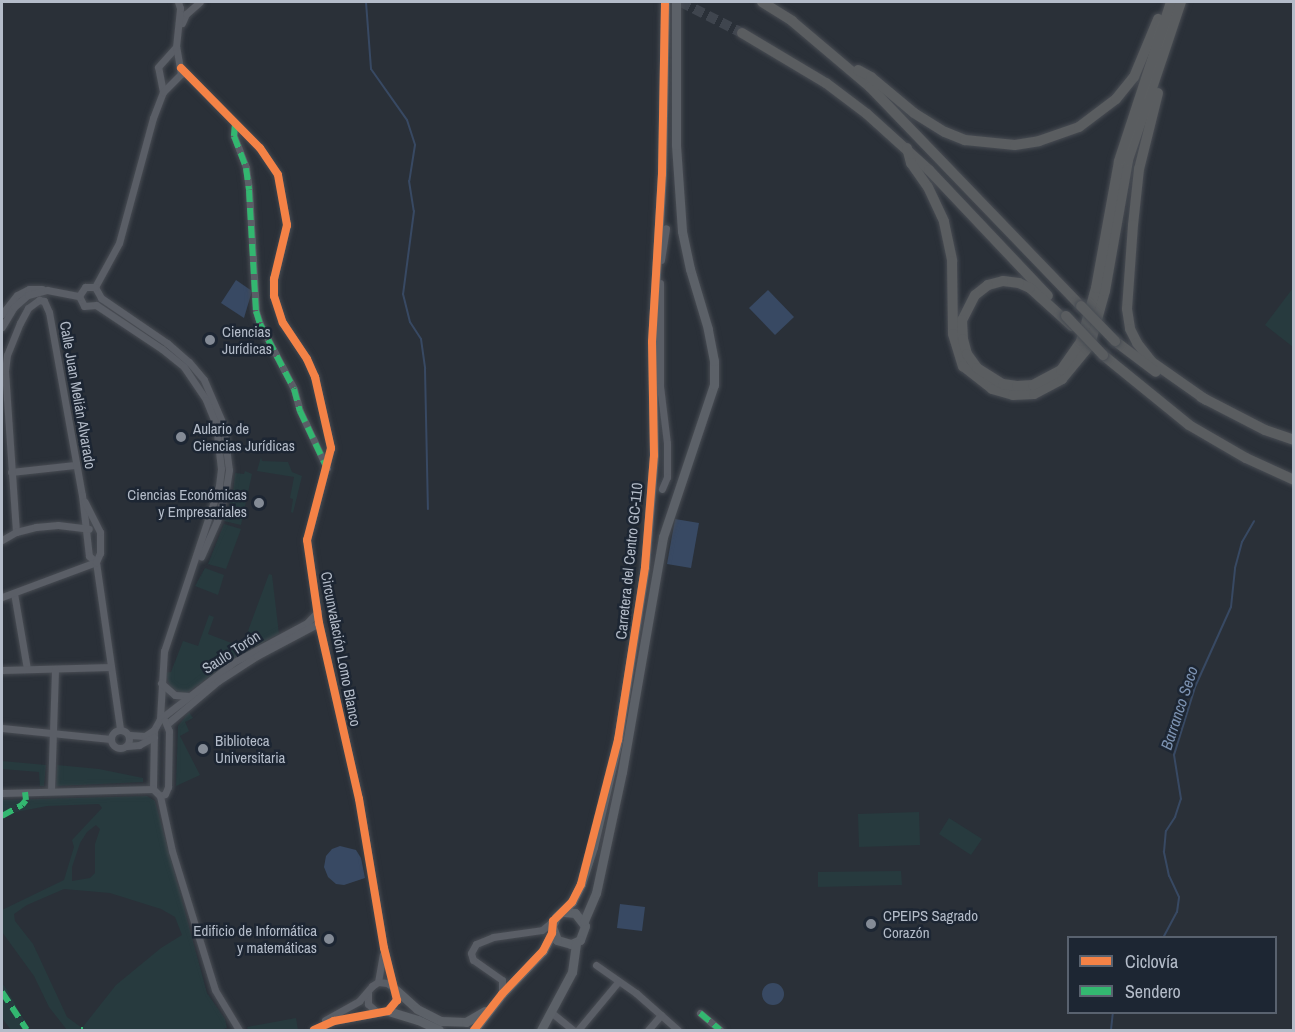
<!DOCTYPE html>
<html>
<head>
<meta charset="utf-8">
<style>
	body { margin:0 }
	#map { position:relative; width:1295px; height:1032px; overflow:hidden; background:#2a3038; font-family:"Archivo Narrow",sans-serif }
	div>[style] { position:absolute }
	[style*='--x'] { left:calc(var(--x)*1px); top:calc(var(--y)*1px); width:calc(var(--w)*1px); rotate:calc(var(--a)*1deg) }
	.green>* { inset:0; background:#273a3e }
	.water>* { inset:0; background:#384963 }
	.round { border-radius:50% }
	.stream>* { height:2px; margin:-1px; padding:0 1px; transform-origin:1px; border-radius:1px; background:#384963 }
	.highway-tunnel>* { height:10px; margin-top:-5px; transform-origin:0; background:repeating-linear-gradient(90deg,#3f454e 0 10px,transparent 0 15px) }
	.roads { filter:drop-shadow(0 0 2px #484c53) drop-shadow(0 0 2px #484c53) }
	.minor>* { height:7px; margin:-3.5px; padding:0 3.5px; transform-origin:3.5px; border-radius:3.5px; background:#5a5e66 }
	.minor>.ring { margin:-3.5px; padding:0; box-sizing:content-box; background:none; border:7px solid #5a5e66; border-radius:50% }
	.major>* { height:9px; margin:-4.5px; padding:0 4.5px; transform-origin:4.5px; border-radius:4.5px; background:#5c6168 }
	.highway>* { height:10px; margin:-5px; padding:0 5px; transform-origin:5px; border-radius:5px; background:#5a5d60 }
	.bridges { filter:drop-shadow(0 0 2px #474c53) drop-shadow(0 0 2px #474c53) }
	.highway-bridge>* { height:10px; margin:-5px; padding:0 5px; transform-origin:5px; border-radius:5px; background:#5a5d60 }
	.quiet>* { height:6px; margin-top:-3px; transform-origin:0; background:repeating-linear-gradient(90deg,#33b770 0 12px,transparent 0 18px) }
	.cycleway>* { height:8px; margin:-4px; padding:0 4px; transform-origin:4px; border-radius:4px; background:#f48246 }
	.dots>* { width:16px; height:16px; translate:-50% -50%; box-sizing:border-box; border:3px solid #1d2633; border-radius:50% }
	span { translate:-50% -50%; white-space:nowrap; text-align:center; line-height:1.15; -webkit-text-stroke:5px #1d2633; paint-order:stroke }
	.poi-label { font-size:15px; color:#b4bcc9 }
	.left { translate:0 -50%; text-align:left }
	.right { translate:-100% -50%; text-align:right }
	.street-label { font-size:15px; color:#b4bcc9 }
	.water-label { font-size:16px; color:#7c92b1; font-style:italic }
	.frame { position:absolute; inset:0; border:3px solid #b4bcc9; pointer-events:none }
	.legend { position:absolute; left:1067px; top:936px; width:210px; height:78px; box-sizing:border-box; background:#1d2633; border:2px solid #59626f; margin:0; padding:8px 10px; list-style:none; font-size:18px; color:#b4bcc9 }
	.legend li { display:flex; align-items:center; gap:12px; height:30px }
	.legend b { width:30px; border:2px solid #59626f }
</style>
</head>
<body>
<div id="map">
	<div class="green">
		<i style="clip-path:polygon(1293px 288px,1293px 347px,1265px 325px)"></i>
		<i style="clip-path:polygon(261px 457px,262px 461px,288px 462px,292px 472px,302px 476px,293px 513px,291px 512px,293px 499px,290px 498px,294px 477px,257px 471px)"></i>
		<i style="clip-path:polygon(245px 471px,252px 474px,241px 525px,224px 521px,233px 493px,235px 473px,244px 474px)"></i>
		<i style="clip-path:polygon(224px 524px,241px 529px,226px 569px,208px 564px)"></i>
		<i style="clip-path:polygon(205px 568px,224px 575px,218px 595px,195px 586px)"></i>
		<i style="clip-path:polygon(269px 574px,272px 575px,279px 634px,238px 656px,187px 693px,176px 691px,170px 686px,165px 673px,171px 672px,183px 641px,198px 646px,209px 615px,214px 617px,208px 634px,242px 647px)"></i>
		<i style="clip-path:polygon(189px 712px,193px 718px,185px 722px,189px 731px,180px 736px,200px 775px,176px 786px,178px 726px)"></i>
		<i style="clip-path:polygon(2px 761px,46px 765px,44px 786px,40px 786px,39px 772px,2px 769px)"></i>
		<i style="clip-path:polygon(57px 765px,99px 769px,143px 778px,143px 782px,56px 786px)"></i>
		<i style="clip-path:polygon(evenodd,147px 796px,155px 801px,207px 993px,225px 1019px,227px 1028px,220px 1030px,67px 1030px,49px 1007px,34px 976px,2px 932px,2px 910px,64px 880px,74px 847px,72px 840px,102px 808px,99px 804px,47px 806px,16px 812px,2px 818px,2px 800px,147px 796px,96px 825px,100px 829px,95px 844px,95px 873px,90px 878px,72px 881px,72px 867px,80px 843px,87px 832px,96px 825px,147px 796px,64px 889px,110px 893px,161px 909px,175px 917px,182px 935px,161px 948px,116px 985px,82px 1028px,67px 1017px,33px 944px,15px 921px,14px 914px,27px 905px,64px 889px)"></i>
		<i style="clip-path:polygon(919px 812px,920px 845px,859px 847px,858px 814px)"></i>
		<i style="clip-path:polygon(949px 818px,982px 839px,971px 855px,939px 834px)"></i>
		<i style="clip-path:polygon(901px 871px,902px 885px,818px 887px,818px 872px)"></i>
		<i style="clip-path:polygon(2px 983px,7px 990px,30px 1030px,11px 1030px,2px 1018px)"></i>
		<i style="clip-path:polygon(296px 1018px,298px 1030px,248px 1030px,247px 1027px)"></i>
	</div>
	<div class="water">
		<i style="clip-path:polygon(236px 280px,252px 291px,244px 318px,221px 303px)"></i>
		<i style="clip-path:polygon(768px 290px,794px 317px,775px 335px,749px 308px)"></i>
		<i style="clip-path:polygon(675px 519px,699px 523px,691px 568px,667px 564px)"></i>
		<i style="clip-path:polygon(340px 846px,356px 850px,361px 858px,365px 878px,344px 885px,336px 884px,328px 877px,324px 867px,326px 856px,332px 849px)"></i>
		<i style="clip-path:polygon(620px 904px,645px 907px,642px 931px,617px 928px)"></i>
		<i class="round" style="left:762px;top:983px;width:22px;height:22px"></i>
	</div>
	<div class="stream">
		<i style="--x:366;--y:2;--w:67;--a:85.7"></i>
		<i style="--x:371;--y:69;--w:62;--a:54.8"></i>
		<i style="--x:407;--y:120;--w:26;--a:72"></i>
		<i style="--x:415;--y:145;--w:36;--a:99"></i>
		<i style="--x:409;--y:181;--w:30;--a:81"></i>
		<i style="--x:414;--y:211;--w:84;--a:97.5"></i>
		<i style="--x:403;--y:294;--w:29;--a:76"></i>
		<i style="--x:410;--y:322;--w:20;--a:57"></i>
		<i style="--x:421;--y:339;--w:30;--a:82"></i>
		<i style="--x:425;--y:369;--w:140;--a:88.8"></i>
		<i style="--x:1163;--y:938;--w:30;--a:-62"></i>
		<i style="--x:1177;--y:912;--w:15;--a:-82"></i>
		<i style="--x:1179;--y:897;--w:23;--a:-115"></i>
		<i style="--x:1169;--y:876;--w:25;--a:-102"></i>
		<i style="--x:1164;--y:852;--w:21;--a:-85"></i>
		<i style="--x:1166;--y:831;--w:17;--a:-57"></i>
		<i style="--x:1175;--y:817;--w:19;--a:-72"></i>
		<i style="--x:1181;--y:799;--w:45;--a:-99"></i>
		<i style="--x:1174;--y:755;--w:71;--a:-72.8"></i>
		<i style="--x:1195;--y:687;--w:88;--a:-65.8"></i>
		<i style="--x:1231;--y:607;--w:39;--a:-84"></i>
		<i style="--x:1235;--y:568;--w:27;--a:-75"></i>
		<i style="--x:1242;--y:542;--w:24;--a:-60"></i>
		<i style="--x:1111;--y:1030;--w:18;--a:-84"></i>
	</div>
	<div class="highway-tunnel">
		<i style="--x:681;--y:2;--w:68;--a:26.9"></i>
	</div>
	<div class="roads">
		<div class="minor">
			<i style="--x:182;--y:23;--w:10;--a:-66"></i>
			<i style="--x:186;--y:14;--w:18;--a:-41"></i>
			<i style="--x:181;--y:68;--w:112;--a:45.4"></i>
			<i style="--x:260;--y:148;--w:32;--a:56"></i>
			<i style="--x:278;--y:175;--w:51;--a:79.8"></i>
			<i style="--x:287;--y:225;--w:56;--a:103.5"></i>
			<i style="--x:274;--y:279;--w:17;--a:90"></i>
			<i style="--x:274;--y:296;--w:28;--a:72"></i>
			<i style="--x:283;--y:323;--w:43;--a:56.3"></i>
			<i style="--x:307;--y:359;--w:20;--a:66"></i>
			<i style="--x:315;--y:377;--w:73;--a:77.3"></i>
			<i style="--x:331;--y:448;--w:95;--a:104.6"></i>
			<i style="--x:307;--y:540;--w:84;--a:81.8"></i>
			<i style="--x:319;--y:623;--w:180;--a:77.2"></i>
			<i style="--x:359;--y:799;--w:151;--a:80.5"></i>
			<i style="--x:384;--y:948;--w:54;--a:76"></i>
			<i style="--x:397;--y:1000;--w:14;--a:129"></i>
			<i style="--x:388;--y:1011;--w:55;--a:169.5"></i>
			<i style="--x:334;--y:1021;--w:22;--a:156"></i>
			<i style="--x:163;--y:92;--w:25;--a:-101"></i>
			<i style="--x:158;--y:67;--w:27;--a:-48"></i>
			<i style="--x:235;--y:124;--w:12;--a:95"></i>
			<i style="--x:234;--y:136;--w:34;--a:69"></i>
			<i style="--x:246;--y:168;--w:22;--a:82"></i>
			<i style="--x:249;--y:190;--w:121;--a:86.7"></i>
			<i style="--x:256;--y:311;--w:14;--a:73"></i>
			<i style="--x:260;--y:324;--w:73;--a:62.4"></i>
			<i style="--x:294;--y:389;--w:23;--a:75"></i>
			<i style="--x:300;--y:411;--w:63;--a:64.7"></i>
			<i style="--x:661;--y:260;--w:32;--a:-81"></i>
			<i style="--x:660;--y:283;--w:103;--a:90"></i>
			<i style="--x:660;--y:386;--w:57;--a:83"></i>
			<i style="--x:667;--y:443;--w:34;--a:90"></i>
			<i style="--x:667;--y:477;--w:13;--a:113"></i>
			<i style="--x:95;--y:287;--w:13;--a:61"></i>
			<i style="--x:101;--y:298;--w:80;--a:34.3"></i>
			<i style="--x:167;--y:343;--w:29;--a:41"></i>
			<i style="--x:189;--y:362;--w:23;--a:50"></i>
			<i style="--x:204;--y:380;--w:48;--a:66.6"></i>
			<i style="--x:223;--y:424;--w:46;--a:82.6"></i>
			<i style="--x:229;--y:470;--w:18;--a:99"></i>
			<i style="--x:226;--y:488;--w:34;--a:105"></i>
			<i style="--x:217;--y:521;--w:39;--a:114"></i>
			<i style="--x:95;--y:287;--w:50;--a:-61.4"></i>
			<i style="--x:119;--y:243;--w:130;--a:-74.8"></i>
			<i style="--x:153;--y:118;--w:28;--a:-69"></i>
			<i style="--x:163;--y:92;--w:25;--a:-45"></i>
			<i style="--x:181;--y:74;--w:27;--a:-100"></i>
			<i style="--x:176;--y:47;--w:39;--a:-84"></i>
			<i style="--x:180;--y:8;--w:6;--a:-108"></i>
			<i style="--x:79;--y:296;--w:11;--a:63"></i>
			<i style="--x:84;--y:306;--w:12;--a:-5"></i>
			<i style="--x:96;--y:305;--w:79;--a:33.7"></i>
			<i style="--x:162;--y:349;--w:28;--a:39"></i>
			<i style="--x:184;--y:367;--w:40;--a:56"></i>
			<i style="--x:206;--y:400;--w:27;--a:68"></i>
			<i style="--x:216;--y:425;--w:44;--a:83.5"></i>
			<i style="--x:221;--y:469;--w:17;--a:97"></i>
			<i style="--x:219;--y:486;--w:174;--a:108.4"></i>
			<i style="--x:164;--y:651;--w:68;--a:93.4"></i>
			<i style="--x:160;--y:719;--w:13;--a:119"></i>
			<i style="--x:154;--y:730;--w:59;--a:91"></i>
			<i style="--x:153;--y:789;--w:10;--a:45"></i>
			<i style="--x:160;--y:796;--w:56;--a:77.7"></i>
			<i style="--x:172;--y:851;--w:145;--a:72.8"></i>
			<i style="--x:215;--y:990;--w:47;--a:59"></i>
			<i style="--x:79;--y:296;--w:11;--a:-56"></i>
			<i style="--x:85;--y:287;--w:10;--a:0"></i>
			<i style="--x:2;--y:314;--w:24;--a:-52"></i>
			<i style="--x:17;--y:295;--w:13;--a:-27"></i>
			<i style="--x:29;--y:289;--w:13;--a:0"></i>
			<i style="--x:2;--y:327;--w:23;--a:-59"></i>
			<i style="--x:14;--y:307;--w:18;--a:-41"></i>
			<i style="--x:28;--y:295;--w:20;--a:-15"></i>
			<i style="--x:47;--y:290;--w:33;--a:11"></i>
			<i style="--x:11;--y:472;--w:64;--a:-6.2"></i>
			<i style="--x:16;--y:532;--w:161;--a:-93.9"></i>
			<i style="--x:5;--y:371;--w:16;--a:-83"></i>
			<i style="--x:7;--y:355;--w:35;--a:-68"></i>
			<i style="--x:20;--y:323;--w:17;--a:-62"></i>
			<i style="--x:28;--y:308;--w:14;--a:-36"></i>
			<i style="--x:39;--y:300;--w:5;--a:11"></i>
			<i style="--x:44;--y:301;--w:12;--a:66"></i>
			<i style="--x:49;--y:312;--w:186;--a:79.8"></i>
			<i style="--x:82;--y:495;--w:61;--a:83.5"></i>
			<i style="--x:89;--y:556;--w:9;--a:41"></i>
			<i style="--x:96;--y:562;--w:169;--a:81.8"></i>
			<i style="--x:2;--y:540;--w:16;--a:-30"></i>
			<i style="--x:16;--y:532;--w:21;--a:-14"></i>
			<i style="--x:36;--y:527;--w:22;--a:-5"></i>
			<i style="--x:58;--y:525;--w:31;--a:7"></i>
			<i style="--x:14;--y:593;--w:77;--a:80.3"></i>
			<i style="--x:2;--y:597;--w:100;--a:-20.4"></i>
			<i style="--x:96;--y:562;--w:10;--a:-66"></i>
			<i style="--x:100;--y:553;--w:21;--a:-90"></i>
			<i style="--x:100;--y:532;--w:34;--a:-117"></i>
			<i style="--x:2;--y:670;--w:109;--a:-1.6"></i>
			<i style="--x:161;--y:683;--w:18;--a:41"></i>
			<i style="--x:175;--y:695;--w:15;--a:4"></i>
			<i style="--x:160;--y:719;--w:93;--a:-37.6"></i>
			<i style="--x:234;--y:662;--w:83;--a:-28.1"></i>
			<i style="--x:307;--y:623;--w:16;--a:-47"></i>
			<i style="--x:167;--y:724;--w:67;--a:-40.1"></i>
			<i style="--x:218;--y:681;--w:46;--a:-32.7"></i>
			<i style="--x:257;--y:656;--w:70;--a:-28"></i>
			<i style="--x:2;--y:728;--w:109;--a:5.8"></i>
			<i class="ring" style="left:111px;top:730px;width:11px;height:11px"></i>
			<i style="--x:130;--y:735;--w:15;--a:4"></i>
			<i style="--x:145;--y:736;--w:11;--a:-34"></i>
			<i style="--x:127;--y:746;--w:12;--a:-5"></i>
			<i style="--x:139;--y:745;--w:17;--a:-28"></i>
			<i style="--x:51;--y:791;--w:122;--a:-88.1"></i>
			<i style="--x:2;--y:793;--w:151;--a:-1.5"></i>
			<i style="--x:160;--y:796;--w:5;--a:-22"></i>
			<i style="--x:165;--y:794;--w:8;--a:-67"></i>
			<i style="--x:168;--y:787;--w:56;--a:-89"></i>
			<i style="--x:169;--y:731;--w:11;--a:-112"></i>
			<i style="--x:596;--y:965;--w:49;--a:35"></i>
			<i style="--x:636;--y:993;--w:56;--a:41.4"></i>
			<i style="--x:378;--y:982;--w:28;--a:-80"></i>
			<i style="--x:368;--y:992;--w:12;--a:90"></i>
			<i style="--x:368;--y:1004;--w:12;--a:42"></i>
			<i style="--x:502;--y:994;--w:14;--a:-90"></i>
			<i style="--x:502;--y:980;--w:35;--a:-145"></i>
			<i style="--x:473;--y:960;--w:7;--a:-106"></i>
			<i style="--x:471;--y:953;--w:10;--a:-61"></i>
			<i style="--x:476;--y:944;--w:18;--a:-22"></i>
			<i style="--x:493;--y:937;--w:49;--a:-8.1"></i>
			<i style="--x:542;--y:930;--w:14;--a:-39"></i>
			<i style="--x:552;--y:1013;--w:27;--a:39"></i>
			<i style="--x:700;--y:1013;--w:26;--a:40"></i>
			<i style="--x:325;--y:1020;--w:39;--a:-29"></i>
			<i style="--x:359;--y:1001;--w:20;--a:-49"></i>
			<i style="--x:372;--y:986;--w:7;--a:-34"></i>
			<i style="--x:378;--y:982;--w:9;--a:6"></i>
			<i style="--x:387;--y:983;--w:9;--a:36"></i>
			<i style="--x:578;--y:1030;--w:62;--a:-50.2"></i>
			<i style="--x:648;--y:1030;--w:20;--a:-49"></i>
		</div>
		<div class="major">
			<i style="--x:564;--y:912;--w:11;--a:5"></i>
			<i style="--x:575;--y:913;--w:16;--a:52"></i>
			<i style="--x:585;--y:926;--w:15;--a:110"></i>
			<i style="--x:580;--y:940;--w:10;--a:156"></i>
			<i style="--x:571;--y:944;--w:15;--a:-164"></i>
			<i style="--x:557;--y:940;--w:15;--a:-110"></i>
			<i style="--x:552;--y:926;--w:10;--a:-66"></i>
			<i style="--x:556;--y:917;--w:22;--a:-43"></i>
			<i style="--x:572;--y:902;--w:20;--a:-63"></i>
			<i style="--x:581;--y:884;--w:39;--a:-72"></i>
			<i style="--x:593;--y:847;--w:110;--a:-76.8"></i>
			<i style="--x:618;--y:740;--w:175;--a:-81.1"></i>
			<i style="--x:645;--y:567;--w:112;--a:-85.4"></i>
			<i style="--x:654;--y:455;--w:113;--a:-91"></i>
			<i style="--x:652;--y:342;--w:168;--a:-86.6"></i>
			<i style="--x:662;--y:174;--w:172;--a:-89"></i>
			<i style="--x:584;--y:921;--w:30;--a:-67"></i>
			<i style="--x:596;--y:893;--w:124;--a:-77.9"></i>
			<i style="--x:622;--y:772;--w:239;--a:-80.1"></i>
			<i style="--x:663;--y:537;--w:160;--a:-71.5"></i>
			<i style="--x:714;--y:385;--w:24;--a:-90"></i>
			<i style="--x:714;--y:361;--w:33;--a:-101"></i>
			<i style="--x:708;--y:329;--w:63;--a:-106.7"></i>
			<i style="--x:690;--y:269;--w:39;--a:-102"></i>
			<i style="--x:682;--y:231;--w:86;--a:-94"></i>
			<i style="--x:676;--y:145;--w:143;--a:-90"></i>
			<i style="--x:396;--y:990;--w:28;--a:42"></i>
			<i style="--x:417;--y:1009;--w:27;--a:27"></i>
			<i style="--x:441;--y:1021;--w:25;--a:2"></i>
			<i style="--x:466;--y:1022;--w:22;--a:-30"></i>
			<i style="--x:388;--y:1011;--w:31;--a:17"></i>
			<i style="--x:418;--y:1020;--w:23;--a:25"></i>
			<i style="--x:474;--y:1030;--w:46;--a:-52.1"></i>
			<i style="--x:502;--y:994;--w:59;--a:-46.4"></i>
			<i style="--x:543;--y:951;--w:20;--a:-63"></i>
			<i style="--x:541;--y:1030;--w:66;--a:-61.9"></i>
			<i style="--x:572;--y:972;--w:29;--a:-82"></i>
		</div>
		<div class="highway">
			<i style="--x:762;--y:2;--w:36;--a:32"></i>
			<i style="--x:792;--y:21;--w:102;--a:40.2"></i>
			<i style="--x:870;--y:87;--w:304;--a:46.1"></i>
			<i style="--x:742;--y:33;--w:98;--a:30.8"></i>
			<i style="--x:826;--y:83;--w:51;--a:37.1"></i>
			<i style="--x:867;--y:114;--w:84;--a:42.1"></i>
			<i style="--x:929;--y:170;--w:173;--a:46.6"></i>
			<i style="--x:858;--y:70;--w:15;--a:28"></i>
			<i style="--x:871;--y:77;--w:56;--a:39.9"></i>
			<i style="--x:914;--y:113;--w:36;--a:32"></i>
			<i style="--x:945;--y:132;--w:22;--a:22"></i>
			<i style="--x:965;--y:140;--w:50;--a:5.7"></i>
			<i style="--x:1015;--y:145;--w:24;--a:-9"></i>
			<i style="--x:1039;--y:141;--w:42;--a:-19.3"></i>
			<i style="--x:1079;--y:127;--w:46;--a:-37.1"></i>
			<i style="--x:1116;--y:99;--w:28;--a:-51"></i>
			<i style="--x:1134;--y:77;--w:63;--a:-67.5"></i>
			<i style="--x:1158;--y:93;--w:78;--a:104"></i>
			<i style="--x:1139;--y:169;--w:56;--a:96.1"></i>
			<i style="--x:1133;--y:225;--w:84;--a:94.1"></i>
			<i style="--x:1127;--y:309;--w:20;--a:81"></i>
			<i style="--x:1130;--y:329;--w:16;--a:63"></i>
			<i style="--x:1137;--y:343;--w:24;--a:52"></i>
			<i style="--x:1152;--y:362;--w:66;--a:35.1"></i>
			<i style="--x:907;--y:148;--w:16;--a:75"></i>
			<i style="--x:911;--y:163;--w:29;--a:55"></i>
			<i style="--x:928;--y:187;--w:38;--a:65"></i>
			<i style="--x:944;--y:222;--w:40;--a:78"></i>
			<i style="--x:952;--y:261;--w:73;--a:89.2"></i>
			<i style="--x:953;--y:334;--w:34;--a:73"></i>
			<i style="--x:963;--y:366;--w:37;--a:38"></i>
			<i style="--x:992;--y:389;--w:22;--a:16"></i>
			<i style="--x:1013;--y:395;--w:21;--a:-3"></i>
			<i style="--x:1034;--y:394;--w:32;--a:-28"></i>
			<i style="--x:1062;--y:379;--w:44;--a:-50.5"></i>
			<i style="--x:1090;--y:345;--w:56;--a:-74.5"></i>
			<i style="--x:1105;--y:291;--w:133;--a:-80"></i>
			<i style="--x:1128;--y:160;--w:167;--a:-71.5"></i>
			<i style="--x:1072;--y:326;--w:57;--a:-137.9"></i>
			<i style="--x:1030;--y:288;--w:12;--a:-156"></i>
			<i style="--x:1019;--y:283;--w:16;--a:-173"></i>
			<i style="--x:1003;--y:281;--w:16;--a:165"></i>
			<i style="--x:988;--y:285;--w:16;--a:142"></i>
			<i style="--x:975;--y:295;--w:28;--a:117"></i>
			<i style="--x:962;--y:320;--w:19;--a:87"></i>
			<i style="--x:963;--y:339;--w:16;--a:75"></i>
			<i style="--x:967;--y:354;--w:17;--a:54"></i>
			<i style="--x:977;--y:368;--w:31;--a:32"></i>
			<i style="--x:1003;--y:384;--w:14;--a:8"></i>
			<i style="--x:1017;--y:386;--w:16;--a:-4"></i>
			<i style="--x:1033;--y:385;--w:32;--a:-28"></i>
			<i style="--x:1061;--y:370;--w:35;--a:-55"></i>
			<i style="--x:1081;--y:341;--w:55;--a:-74.2"></i>
			<i style="--x:1096;--y:288;--w:129;--a:-79.7"></i>
			<i style="--x:1119;--y:161;--w:167;--a:-71.9"></i>
			<i style="--x:1115;--y:341;--w:51;--a:37.1"></i>
			<i style="--x:1103;--y:355;--w:111;--a:39.1"></i>
			<i style="--x:1189;--y:425;--w:66;--a:30.1"></i>
			<i style="--x:1246;--y:458;--w:53;--a:24.6"></i>
			<i style="--x:1201;--y:397;--w:72;--a:27.3"></i>
			<i style="--x:1265;--y:430;--w:31;--a:19"></i>
		</div>
	</div>
	<div class="bridges">
		<div class="highway-bridge">
			<i style="--x:1081;--y:306;--w:49;--a:45.8"></i>
			<i style="--x:1066;--y:316;--w:54;--a:46.5"></i>
		</div>
	</div>
	<div class="quiet">
		<i style="--x:235;--y:124;--w:12;--a:95"></i>
		<i style="--x:234;--y:136;--w:34;--a:69"></i>
		<i style="--x:246;--y:168;--w:22;--a:82"></i>
		<i style="--x:249;--y:190;--w:121;--a:86.7"></i>
		<i style="--x:256;--y:311;--w:14;--a:73"></i>
		<i style="--x:260;--y:324;--w:73;--a:62.4"></i>
		<i style="--x:294;--y:389;--w:23;--a:75"></i>
		<i style="--x:300;--y:411;--w:61;--a:64.7"></i>
		<i style="--x:2;--y:816;--w:23;--a:-29"></i>
		<i style="--x:22;--y:805;--w:6;--a:-51"></i>
		<i style="--x:26;--y:800;--w:8;--a:-97"></i>
		<i style="--x:2;--y:992;--w:45;--a:56.7"></i>
		<i style="--x:700;--y:1013;--w:26;--a:40"></i>
		<i style="--x:81;--y:1030;--w:2;--a:0"></i>
	</div>
	<div class="cycleway">
		<i style="--x:181;--y:68;--w:112;--a:45.4"></i>
		<i style="--x:260;--y:148;--w:32;--a:56"></i>
		<i style="--x:278;--y:175;--w:51;--a:79.8"></i>
		<i style="--x:287;--y:225;--w:56;--a:103.5"></i>
		<i style="--x:274;--y:279;--w:17;--a:90"></i>
		<i style="--x:274;--y:296;--w:28;--a:72"></i>
		<i style="--x:283;--y:323;--w:43;--a:56.3"></i>
		<i style="--x:307;--y:359;--w:20;--a:66"></i>
		<i style="--x:315;--y:377;--w:73;--a:77.3"></i>
		<i style="--x:331;--y:448;--w:95;--a:104.6"></i>
		<i style="--x:307;--y:540;--w:84;--a:81.8"></i>
		<i style="--x:319;--y:623;--w:180;--a:77.2"></i>
		<i style="--x:359;--y:799;--w:151;--a:80.5"></i>
		<i style="--x:384;--y:948;--w:54;--a:76"></i>
		<i style="--x:397;--y:1000;--w:14;--a:129"></i>
		<i style="--x:388;--y:1011;--w:55;--a:169.5"></i>
		<i style="--x:334;--y:1021;--w:22;--a:156"></i>
		<i style="--x:474;--y:1030;--w:46;--a:-52.1"></i>
		<i style="--x:502;--y:994;--w:59;--a:-46.4"></i>
		<i style="--x:543;--y:951;--w:20;--a:-63"></i>
		<i style="--x:552;--y:933;--w:12;--a:-85"></i>
		<i style="--x:553;--y:921;--w:27;--a:-45"></i>
		<i style="--x:572;--y:902;--w:20;--a:-63"></i>
		<i style="--x:581;--y:884;--w:149;--a:-75.6"></i>
		<i style="--x:618;--y:740;--w:175;--a:-81.1"></i>
		<i style="--x:645;--y:567;--w:112;--a:-85.4"></i>
		<i style="--x:654;--y:455;--w:113;--a:-91"></i>
		<i style="--x:652;--y:342;--w:168;--a:-86.6"></i>
		<i style="--x:662;--y:174;--w:172;--a:-89"></i>
	</div>
	<div class="dots">
		<i style="left:210px;top:340px;background:#848b96"></i>
		<i style="left:181px;top:437px;background:#848b96"></i>
		<i style="left:259px;top:503px;background:#848b96"></i>
		<i style="left:203px;top:749px;background:#848b96"></i>
		<i style="left:871px;top:924px;background:#848b96"></i>
		<i style="left:329px;top:939px;background:#848b96"></i>
	</div>
	<div class="poi-label">
		<span class="left" style="left:222px;top:340px">Ciencias<br>Jurídicas</span>
		<span class="left" style="left:193px;top:437px">Aulario de<br>Ciencias Jurídicas</span>
		<span class="right" style="left:247px;top:503px">Ciencias Económicas<br>y Empresariales</span>
		<span class="left" style="left:215px;top:749px">Biblioteca<br>Universitaria</span>
		<span class="left" style="left:883px;top:924px">CPEIPS Sagrado<br>Corazón</span>
		<span class="right" style="left:317px;top:939px">Edificio de Informática<br>y matemáticas</span>
	</div>
	<div class="street-label">
		<span style="left:78px;top:395px;rotate:80deg">Calle Juan Melián Alvarado</span>
		<span style="left:629px;top:561px;rotate:-84deg">Carretera del Centro GC-110</span>
		<span style="left:341px;top:649px;rotate:79deg">Circunvalación Lomo Blanco</span>
		<span style="left:231px;top:652px;rotate:-33deg">Saulo Torón</span>
	</div>
	<div class="water-label">
		<span style="left:1179px;top:708px;rotate:-72deg">Barranco Seco</span>
	</div>
	<div class="frame"></div>
	<ul class="legend">
	<li><b style="height:8px;background:#f48246"></b>Ciclovía</li>
	<li><b style="height:8px;background:#33b770"></b>Sendero</li>
	</ul>
</div>
</body>
</html>
